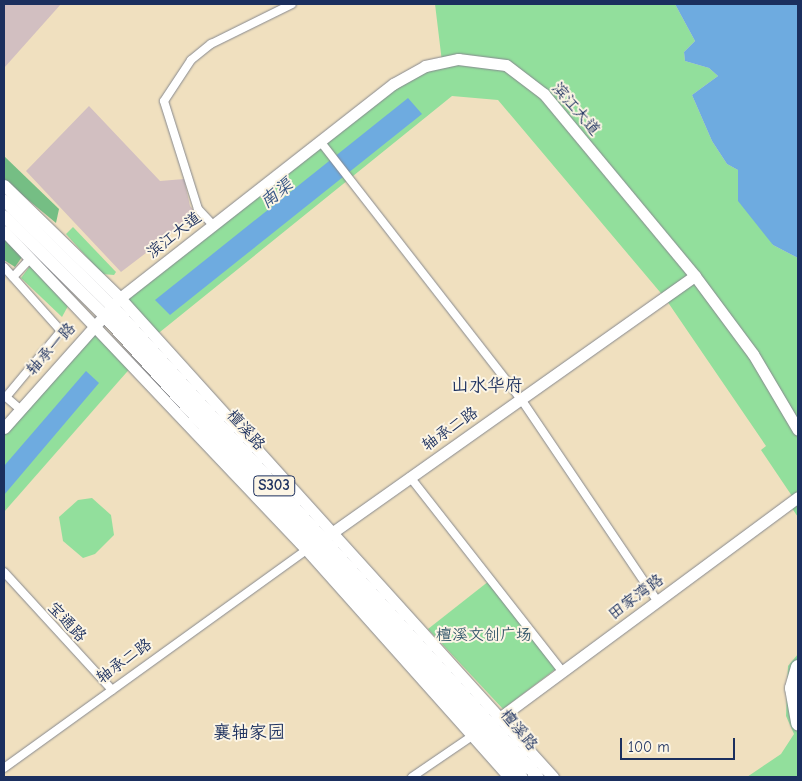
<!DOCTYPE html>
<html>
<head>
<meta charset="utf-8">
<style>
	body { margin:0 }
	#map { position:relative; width:802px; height:781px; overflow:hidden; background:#f0e0bf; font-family:"Comic Neue","LXGW WenKai TC",sans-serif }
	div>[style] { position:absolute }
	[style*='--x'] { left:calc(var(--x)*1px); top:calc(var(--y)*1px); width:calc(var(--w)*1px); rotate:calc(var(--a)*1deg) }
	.industrial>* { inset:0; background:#d2bfc1 }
	.green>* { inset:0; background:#92df9c }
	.forest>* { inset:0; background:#75be84 }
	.water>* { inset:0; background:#6eabe0 }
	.roads { filter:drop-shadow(0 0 1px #86888e) drop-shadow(0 0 1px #86888e) }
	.street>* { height:8px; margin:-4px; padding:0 4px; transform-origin:4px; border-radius:4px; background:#fff }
	.secondary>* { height:11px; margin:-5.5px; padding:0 5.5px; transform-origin:5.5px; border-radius:5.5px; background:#fff }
	.primary>* { height:12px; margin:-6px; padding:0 6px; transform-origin:6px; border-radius:6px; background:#fff }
	.highway>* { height:14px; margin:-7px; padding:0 7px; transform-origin:7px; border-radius:7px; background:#fff }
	span { translate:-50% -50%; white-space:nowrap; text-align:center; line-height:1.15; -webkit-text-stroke:4px #fcf5e5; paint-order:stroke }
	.shield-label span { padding:1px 4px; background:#fcf5e5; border:1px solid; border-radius:4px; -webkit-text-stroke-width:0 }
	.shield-label { font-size:15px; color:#1b2f5e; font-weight:700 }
	.street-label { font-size:16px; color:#1b2f5e }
	.park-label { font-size:16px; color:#395b6e }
	.water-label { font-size:18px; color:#345485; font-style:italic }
	.neighbourhood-label { font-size:18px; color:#1b2f5e }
	.frame { position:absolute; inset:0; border:5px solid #1b2f5e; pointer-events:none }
	.scale { position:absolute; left:620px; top:738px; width:115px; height:22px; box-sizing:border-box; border:2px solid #1b2f5e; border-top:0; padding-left:6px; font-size:15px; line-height:18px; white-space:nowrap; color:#1b2f5e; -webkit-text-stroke:4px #fcf5e5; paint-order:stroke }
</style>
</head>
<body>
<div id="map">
	<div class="industrial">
		<i style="clip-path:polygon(4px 4px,61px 4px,4px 68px)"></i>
		<i style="clip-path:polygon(89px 106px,160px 181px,184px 179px,190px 206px,197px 214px,121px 272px,26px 171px)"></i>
	</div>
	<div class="green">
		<i style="clip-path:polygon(435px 4px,675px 4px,695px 41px,684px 52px,685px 61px,709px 68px,718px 76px,692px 95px,712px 141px,727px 164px,738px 170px,741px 188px,773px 245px,798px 258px,798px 517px,789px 504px,794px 499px,761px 450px,766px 446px,665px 298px,498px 100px,452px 96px,155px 336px,120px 298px,393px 84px,442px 62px)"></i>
		<i style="clip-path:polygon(73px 227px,116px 272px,114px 275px,102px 274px,66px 234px)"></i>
		<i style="clip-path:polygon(30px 266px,68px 306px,62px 317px,21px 278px)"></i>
		<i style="clip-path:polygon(95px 325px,133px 365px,4px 512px,4px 428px)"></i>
		<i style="clip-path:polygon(92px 498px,111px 515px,114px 535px,95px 554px,83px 558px,63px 541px,59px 517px,78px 500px)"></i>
		<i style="clip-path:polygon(489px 581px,557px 668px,503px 709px,428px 629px)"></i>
		<i style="clip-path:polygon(798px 654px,798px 777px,747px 777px,781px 754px,794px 734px,786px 716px,788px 666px)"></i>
	</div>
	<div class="forest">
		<i style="clip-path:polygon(4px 156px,59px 209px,56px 223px,4px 180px)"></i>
		<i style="clip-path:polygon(4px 238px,22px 257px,15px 267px,4px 260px)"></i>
	</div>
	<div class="water">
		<i style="clip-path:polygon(675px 4px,798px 4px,798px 258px,773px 245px,738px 201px,738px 170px,727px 164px,712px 141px,692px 95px,718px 76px,709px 68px,685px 61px,684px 52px,695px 41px)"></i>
		<i style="clip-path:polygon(408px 98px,422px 114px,170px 315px,155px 300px)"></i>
		<i style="clip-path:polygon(86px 371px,99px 383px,4px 495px,4px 466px)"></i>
	</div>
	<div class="roads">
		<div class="street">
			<i style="--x:320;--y:141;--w:327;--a:52.1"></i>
			<i style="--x:521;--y:399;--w:244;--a:56"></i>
			<i style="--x:213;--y:225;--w:22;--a:-133"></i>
			<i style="--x:198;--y:209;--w:113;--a:-107.5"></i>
			<i style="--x:164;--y:101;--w:49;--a:-56.6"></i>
			<i style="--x:191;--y:60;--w:26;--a:-39"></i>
			<i style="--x:211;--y:44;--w:90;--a:-26.3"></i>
			<i style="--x:4;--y:267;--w:86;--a:48.3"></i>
			<i style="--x:61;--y:331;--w:86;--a:129.8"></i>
			<i style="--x:6;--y:397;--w:18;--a:41"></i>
			<i style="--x:13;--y:277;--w:26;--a:-47"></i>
			<i style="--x:410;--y:477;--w:248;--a:51.9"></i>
			<i style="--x:4;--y:572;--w:160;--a:47.5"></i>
			<i style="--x:4;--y:768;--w:377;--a:-35.8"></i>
			<i style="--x:412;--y:777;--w:76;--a:-34.3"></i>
		</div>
		<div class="secondary">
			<i style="--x:4;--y:185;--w:162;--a:44.2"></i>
			<i style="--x:120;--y:298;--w:646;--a:47.89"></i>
			<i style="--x:4;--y:231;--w:439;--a:46.5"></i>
			<i style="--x:306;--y:549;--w:305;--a:48.3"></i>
			<i style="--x:4;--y:428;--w:174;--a:-48.3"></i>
			<i style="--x:120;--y:298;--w:347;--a:-38.1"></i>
			<i style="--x:393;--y:84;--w:37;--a:-29"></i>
			<i style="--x:425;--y:66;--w:34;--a:-12"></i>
			<i style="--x:458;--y:59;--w:48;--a:7.1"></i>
			<i style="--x:506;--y:65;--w:48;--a:37.3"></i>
			<i style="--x:544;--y:94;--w:236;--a:50.3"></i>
			<i style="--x:695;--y:276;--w:97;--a:53.4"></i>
			<i style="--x:753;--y:354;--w:88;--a:59.4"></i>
			<i style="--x:326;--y:537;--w:452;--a:-35.3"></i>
			<i style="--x:494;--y:722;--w:378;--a:-36.5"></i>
		</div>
		<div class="primary">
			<i style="--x:4;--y:200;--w:150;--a:44.5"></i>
			<i style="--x:111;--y:305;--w:636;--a:47.87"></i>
			<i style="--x:4;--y:216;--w:139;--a:44.7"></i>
			<i style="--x:103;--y:314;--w:624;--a:47.86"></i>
		</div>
		<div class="highway">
			<i style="--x:798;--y:667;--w:22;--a:106"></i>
			<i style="--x:792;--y:688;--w:36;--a:80"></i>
		</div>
	</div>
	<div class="shield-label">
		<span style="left:274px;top:486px">S303</span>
	</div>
	<div class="street-label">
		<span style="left:576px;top:109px;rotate:49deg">滨江大道</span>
		<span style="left:174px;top:235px;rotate:-38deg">滨江大道</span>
		<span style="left:51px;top:349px;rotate:-48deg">轴承一路</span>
		<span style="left:450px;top:429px;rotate:-35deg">轴承二路</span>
		<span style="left:246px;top:430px;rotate:48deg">檀溪路</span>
		<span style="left:636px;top:597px;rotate:-37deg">田家湾路</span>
		<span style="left:67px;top:622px;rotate:47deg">宝通路</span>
		<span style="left:124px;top:661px;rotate:-36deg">轴承二路</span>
		<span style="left:519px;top:730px;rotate:50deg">檀溪路</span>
	</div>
	<div class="park-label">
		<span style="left:484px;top:635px">檀溪文创广场</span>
	</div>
	<div class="water-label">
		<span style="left:277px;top:194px;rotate:-38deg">南渠</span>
	</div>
	<div class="neighbourhood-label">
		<span style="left:487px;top:386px">山水华府</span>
		<span style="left:249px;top:733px">襄轴家园</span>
	</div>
	<div class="frame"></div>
	<div class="scale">100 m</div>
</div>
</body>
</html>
